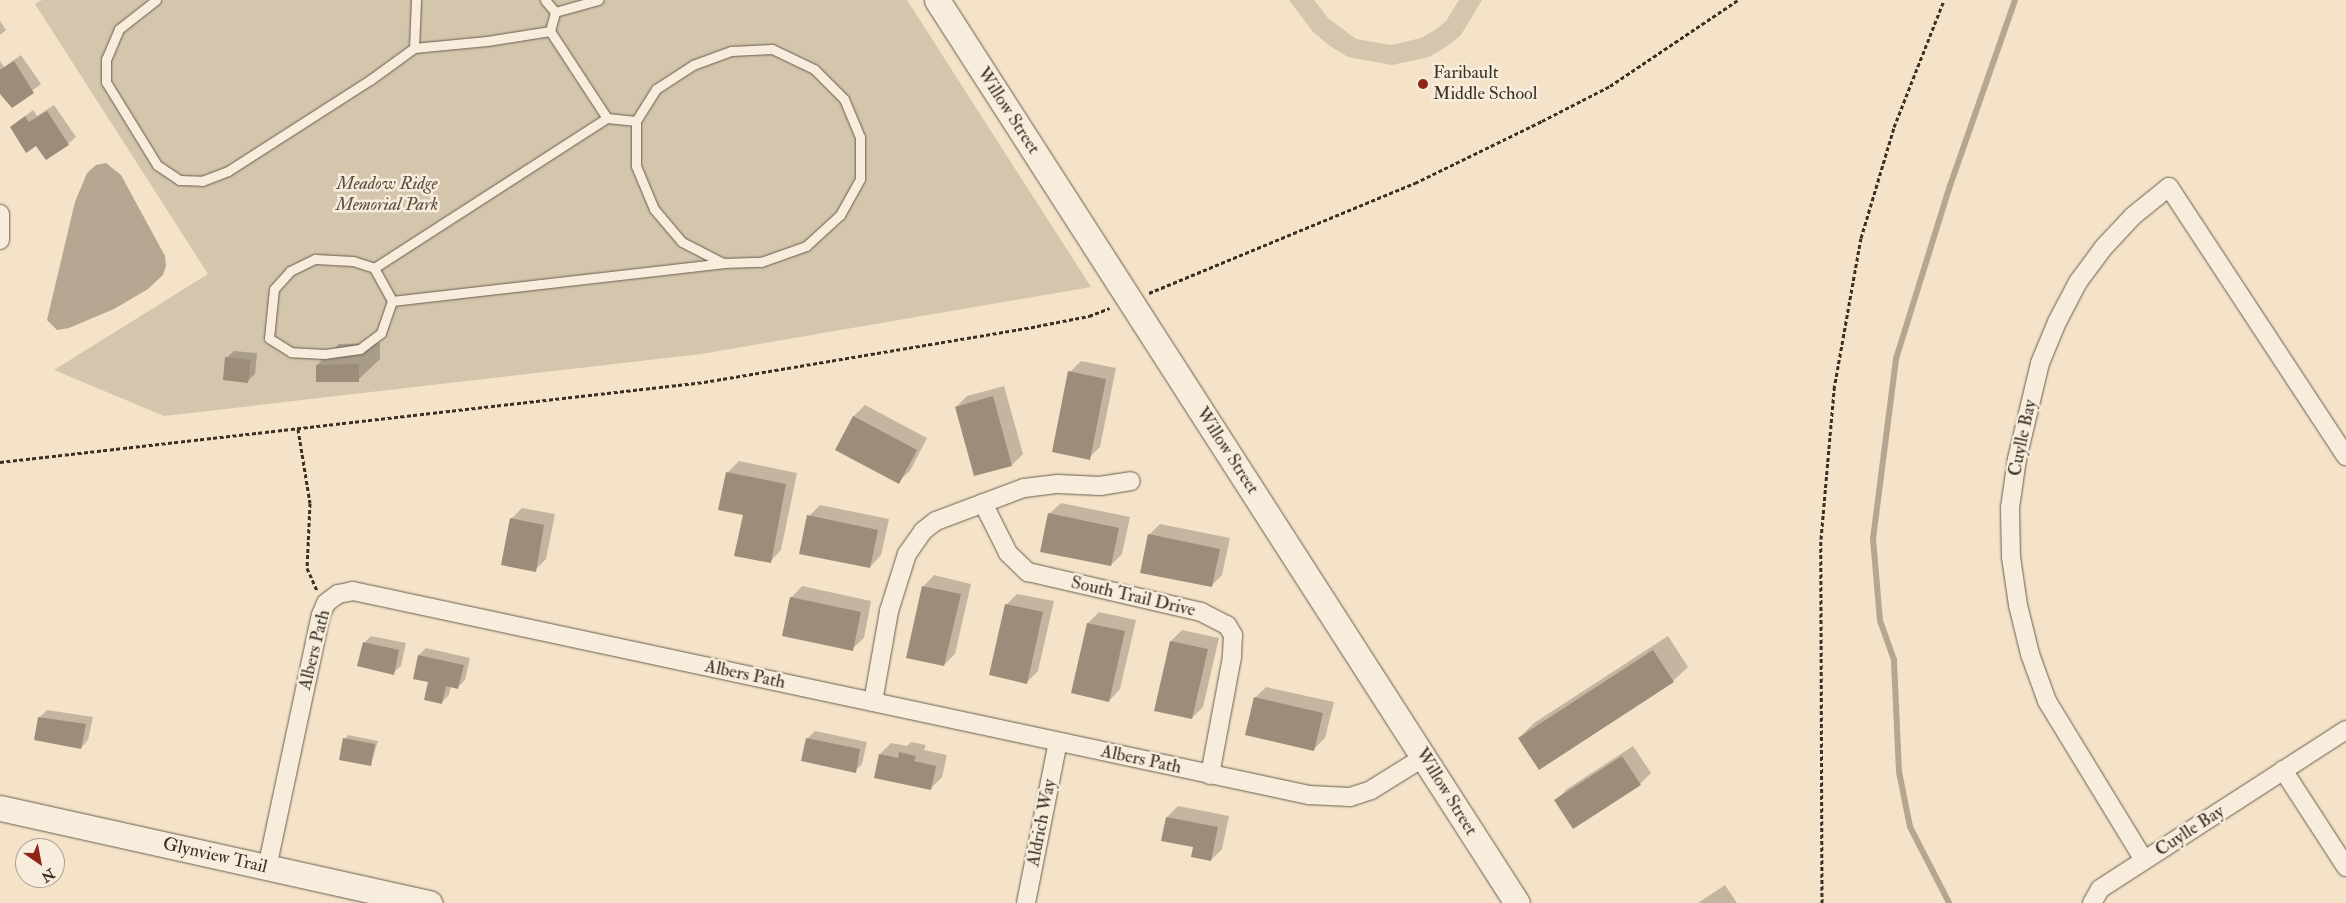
<!DOCTYPE html>
<html>
<head>
<meta charset="utf-8">
<style>
	body { margin:0 }
	#map { position:relative; width:2346px; height:903px; overflow:hidden; background:#f4e3c9; font-family:"IM FELL Double Pica",serif }
	div>[style] { position:absolute }
	[style*='--x'] { left:calc(var(--x)*1px); top:calc(var(--y)*1px); width:calc(var(--w)*1px); rotate:calc(var(--a)*1deg) }
	.green>* { inset:0; background:#d4c5ad }
	.water>* { inset:0; background:#b5a691 }
	.shadow>* { inset:0; background:#0003 }
	.stream>* { height:5.5px; margin:-2.75px; padding:0 2.75px; transform-origin:2.75px; border-radius:2.75px; background:#b5a691 }
	.building>* { inset:0; background:#9b8d79 }
	.path>* { height:3px; margin-top:-1.5px; transform-origin:0; background:repeating-linear-gradient(90deg,#3a3023 0 4px,transparent 0 6.5px) }
	.roads { filter:drop-shadow(0 0 1px #685d4c) drop-shadow(0 0 1px #685d4c) }
	.lane>* { height:9px; margin:-4.5px; padding:0 4.5px; transform-origin:4.5px; border-radius:4.5px; background:#f8eddc }
	.street>* { height:18px; margin:-9px; padding:0 9px; transform-origin:9px; border-radius:9px; background:#f8eddc }
	.secondary>* { height:25px; margin:-12.5px; padding:0 12.5px; transform-origin:12.5px; border-radius:12.5px; background:#f8eddc }
	.dots>* { width:14px; height:14px; translate:-50% -50%; box-sizing:border-box; border:2px solid #f8eddc; border-radius:50% }
	span { translate:-50% -50%; white-space:nowrap; text-align:center; line-height:1.15; -webkit-text-stroke:5px #f8eddc; paint-order:stroke }
	.poi-label { font-size:18px; color:#3a3023 }
	.left { translate:0 -50%; text-align:left }
	.street-label { font-size:18px; color:#3a3023 }
	.park-label { font-size:18px; color:#594e3f; font-style:italic }
	.north { position:absolute; left:15px; top:838px; width:50px; height:50px; box-sizing:border-box; background:#f8eddc; border:1px solid #aca192; border-radius:50%; rotate:147deg; font-size:14px; font-weight:700; line-height:20px; text-align:center; color:#3a3023 }
	.north::after { content:''; display:block; margin:auto; width:18px; height:22px; background:#8f2418; clip-path:polygon(50% 0,100% 100%,50% 72%,0 100%) }
</style>
</head>
<body>
<div id="map">
	<div class="green">
		<i style="clip-path:polygon(42px 0,907px 0,1091px 287px,701px 354px,164px 416px,54px 370px,208px 274px,35px 4px)"></i>
		<i style="clip-path:polygon(1289px 0,1314px 0,1328px 18px,1356px 39px,1391px 45px,1421px 38px,1435px 30px,1446px 21px,1459px 0,1482px 0,1461px 35px,1446px 47px,1429px 57px,1392px 65px,1348px 57px,1330px 46px,1313px 32px)"></i>
	</div>
	<div class="water">
		<i style="clip-path:polygon(106px 163px,121px 175px,165px 256px,166px 266px,163px 275px,148px 289px,114px 309px,69px 328px,57px 330px,47px 320px,75px 202px,87px 173px,96px 165px)"></i>
	</div>
	<div class="shadow">
		<i style="clip-path:polygon(0 21px,6px 30px,0 35px)"></i>
		<i style="clip-path:polygon(21px 55px,41px 84px,12px 106px,0 92px,0 61px,4px 67px)"></i>
		<i style="clip-path:polygon(54px 105px,76px 137px,68px 144px,12px 127px,33px 110px,37px 116px)"></i>
		<i style="clip-path:polygon(380px 343px,380px 359px,358px 380px,317px 365px,339px 344px)"></i>
		<i style="clip-path:polygon(234px 351px,257px 353px,255px 374px,248px 381px,226px 358px)"></i>
		<i style="clip-path:polygon(1081px 361px,1116px 368px,1100px 447px,1089px 458px,1070px 372px)"></i>
		<i style="clip-path:polygon(1004px 386px,1023px 454px,1012px 465px,956px 407px,967px 396px)"></i>
		<i style="clip-path:polygon(865px 405px,927px 438px,910px 471px,898px 482px,836px 449px,854px 416px)"></i>
		<i style="clip-path:polygon(739px 461px,797px 473px,781px 550px,770px 562px,744px 514px,728px 472px)"></i>
		<i style="clip-path:polygon(1061px 503px,1130px 517px,1122px 554px,1111px 565px,1049px 514px)"></i>
		<i style="clip-path:polygon(820px 505px,889px 519px,881px 555px,870px 567px,809px 516px)"></i>
		<i style="clip-path:polygon(522px 508px,555px 514px,546px 559px,535px 570px,511px 519px)"></i>
		<i style="clip-path:polygon(1160px 524px,1230px 538px,1222px 575px,1211px 586px,1149px 535px)"></i>
		<i style="clip-path:polygon(934px 575px,971px 584px,955px 654px,944px 665px,923px 587px)"></i>
		<i style="clip-path:polygon(802px 586px,871px 601px,864px 638px,852px 649px,791px 598px)"></i>
		<i style="clip-path:polygon(1017px 594px,1054px 601px,1038px 671px,1027px 682px,1006px 605px)"></i>
		<i style="clip-path:polygon(1099px 612px,1136px 620px,1120px 689px,1109px 701px,1072px 693px,1088px 623px)"></i>
		<i style="clip-path:polygon(1182px 630px,1219px 638px,1203px 707px,1192px 718px,1171px 641px)"></i>
		<i style="clip-path:polygon(371px 636px,406px 643px,401px 666px,393px 673px,364px 643px)"></i>
		<i style="clip-path:polygon(1668px 636px,1688px 667px,1673px 681px,1519px 738px,1534px 723px)"></i>
		<i style="clip-path:polygon(426px 648px,470px 658px,465px 680px,458px 687px,451px 686px,449px 695px,441px 703px,419px 655px)"></i>
		<i style="clip-path:polygon(1266px 687px,1334px 702px,1325px 738px,1314px 749px,1255px 698px)"></i>
		<i style="clip-path:polygon(47px 710px,93px 717px,88px 740px,81px 748px,39px 718px)"></i>
		<i style="clip-path:polygon(815px 731px,867px 742px,862px 764px,855px 771px,807px 739px)"></i>
		<i style="clip-path:polygon(348px 735px,378px 741px,371px 764px,345px 739px)"></i>
		<i style="clip-path:polygon(911px 742px,926px 745px,924px 750px,947px 755px,942px 777px,931px 788px,880px 754px,891px 743px,907px 746px)"></i>
		<i style="clip-path:polygon(1633px 746px,1651px 773px,1640px 784px,1556px 800px,1567px 789px)"></i>
		<i style="clip-path:polygon(1178px 806px,1229px 816px,1222px 849px,1211px 860px,1167px 817px)"></i>
		<i style="clip-path:polygon(1725px 885px,1737px 903px,1698px 903px)"></i>
	</div>
	<div class="stream">
		<i style="--x:1949;--y:903;--w:85;--a:-117.2"></i>
		<i style="--x:1910;--y:827;--w:56;--a:-101.3"></i>
		<i style="--x:1899;--y:772;--w:112;--a:-92.6"></i>
		<i style="--x:1894;--y:660;--w:41;--a:-109.7"></i>
		<i style="--x:1880;--y:621;--w:82;--a:-94.9"></i>
		<i style="--x:1873;--y:539;--w:181;--a:-82.7"></i>
		<i style="--x:1896;--y:359;--w:181;--a:-72.7"></i>
		<i style="--x:1950;--y:186;--w:197;--a:-70.7"></i>
	</div>
	<div class="building">
		<i style="clip-path:polygon(14px 61px,34px 93px,12px 108px,0 94px,0 70px)"></i>
		<i style="clip-path:polygon(47px 111px,69px 145px,46px 160px,36px 146px,26px 153px,10px 127px,25px 116px,29px 122px)"></i>
		<i style="clip-path:polygon(225px 357px,251px 360px,248px 383px,223px 380px)"></i>
		<i style="clip-path:polygon(359px 364px,359px 382px,316px 382px,316px 365px)"></i>
		<i style="clip-path:polygon(1068px 371px,1106px 379px,1090px 460px,1052px 452px)"></i>
		<i style="clip-path:polygon(993px 396px,1012px 466px,974px 476px,955px 407px)"></i>
		<i style="clip-path:polygon(853px 416px,917px 450px,899px 484px,835px 450px)"></i>
		<i style="clip-path:polygon(726px 472px,786px 484px,771px 563px,734px 556px,743px 515px,718px 510px)"></i>
		<i style="clip-path:polygon(1048px 513px,1119px 528px,1111px 566px,1040px 552px)"></i>
		<i style="clip-path:polygon(807px 515px,878px 530px,870px 568px,799px 554px)"></i>
		<i style="clip-path:polygon(510px 518px,544px 525px,536px 572px,501px 565px)"></i>
		<i style="clip-path:polygon(1148px 534px,1220px 549px,1212px 587px,1140px 573px)"></i>
		<i style="clip-path:polygon(922px 586px,961px 594px,944px 666px,906px 658px)"></i>
		<i style="clip-path:polygon(790px 597px,861px 612px,853px 651px,782px 636px)"></i>
		<i style="clip-path:polygon(1005px 604px,1043px 612px,1027px 684px,989px 675px)"></i>
		<i style="clip-path:polygon(1087px 623px,1125px 631px,1109px 702px,1071px 693px)"></i>
		<i style="clip-path:polygon(1170px 641px,1208px 649px,1192px 719px,1154px 711px)"></i>
		<i style="clip-path:polygon(363px 642px,399px 650px,394px 675px,357px 666px)"></i>
		<i style="clip-path:polygon(1653px 650px,1674px 682px,1539px 770px,1518px 738px)"></i>
		<i style="clip-path:polygon(418px 655px,464px 665px,458px 689px,446px 686px,442px 704px,424px 700px,428px 682px,413px 679px)"></i>
		<i style="clip-path:polygon(1254px 697px,1323px 713px,1314px 751px,1245px 735px)"></i>
		<i style="clip-path:polygon(38px 717px,86px 724px,81px 749px,34px 740px)"></i>
		<i style="clip-path:polygon(343px 738px,375px 744px,371px 766px,339px 760px)"></i>
		<i style="clip-path:polygon(806px 738px,860px 749px,856px 773px,801px 761px)"></i>
		<i style="clip-path:polygon(899px 752px,916px 756px,914px 761px,936px 766px,931px 790px,874px 778px,879px 754px,898px 758px)"></i>
		<i style="clip-path:polygon(1622px 756px,1641px 785px,1573px 829px,1554px 800px)"></i>
		<i style="clip-path:polygon(1166px 817px,1218px 827px,1211px 861px,1191px 857px,1193px 847px,1161px 841px)"></i>
	</div>
	<div class="path">
		<i style="--x:1149;--y:293;--w:288;--a:-22.5"></i>
		<i style="--x:1415;--y:183;--w:141;--a:-26"></i>
		<i style="--x:1542;--y:121;--w:76;--a:-27.2"></i>
		<i style="--x:1610;--y:86;--w:154;--a:-33.9"></i>
		<i style="--x:298;--y:429;--w:75;--a:80.8"></i>
		<i style="--x:310;--y:503;--w:65;--a:92.6"></i>
		<i style="--x:307;--y:568;--w:24;--a:66"></i>
		<i style="--x:0;--y:462;--w:709;--a:-6.48"></i>
		<i style="--x:704;--y:382;--w:338;--a:-9.5"></i>
		<i style="--x:1037;--y:326;--w:53;--a:-10.9"></i>
		<i style="--x:1089;--y:316;--w:22;--a:-21"></i>
		<i style="--x:1822;--y:903;--w:364;--a:-90.2"></i>
		<i style="--x:1821;--y:539;--w:151;--a:-85"></i>
		<i style="--x:1834;--y:389;--w:153;--a:-79.9"></i>
		<i style="--x:1861;--y:238;--w:116;--a:-73.4"></i>
		<i style="--x:1894;--y:127;--w:136;--a:-68.5"></i>
	</div>
	<div class="roads">
		<div class="lane">
			<i style="--x:156;--y:0;--w:47;--a:141.9"></i>
			<i style="--x:119;--y:29;--w:33;--a:113"></i>
			<i style="--x:106;--y:59;--w:23;--a:90"></i>
			<i style="--x:106;--y:82;--w:97;--a:58.4"></i>
			<i style="--x:157;--y:165;--w:27;--a:34"></i>
			<i style="--x:179;--y:180;--w:23;--a:2"></i>
			<i style="--x:202;--y:181;--w:28;--a:-21"></i>
			<i style="--x:228;--y:171;--w:169;--a:-32.7"></i>
			<i style="--x:370;--y:80;--w:54;--a:-36"></i>
			<i style="--x:414;--y:48;--w:48;--a:-87.6"></i>
			<i style="--x:545;--y:0;--w:16;--a:50"></i>
			<i style="--x:555;--y:12;--w:45;--a:-15.6"></i>
			<i style="--x:550;--y:31;--w:104;--a:56.8"></i>
			<i style="--x:607;--y:118;--w:29;--a:6"></i>
			<i style="--x:636;--y:121;--w:45;--a:90"></i>
			<i style="--x:636;--y:166;--w:47;--a:67.3"></i>
			<i style="--x:654;--y:209;--w:43;--a:49.7"></i>
			<i style="--x:682;--y:242;--w:46;--a:27.1"></i>
			<i style="--x:723;--y:263;--w:38;--a:-2"></i>
			<i style="--x:761;--y:262;--w:48;--a:-19.6"></i>
			<i style="--x:806;--y:246;--w:46;--a:-42.4"></i>
			<i style="--x:840;--y:215;--w:41;--a:-60.9"></i>
			<i style="--x:860;--y:179;--w:42;--a:-90"></i>
			<i style="--x:860;--y:137;--w:41;--a:-112.8"></i>
			<i style="--x:844;--y:99;--w:42;--a:-135"></i>
			<i style="--x:814;--y:69;--w:47;--a:-154.5"></i>
			<i style="--x:772;--y:49;--w:41;--a:177.2"></i>
			<i style="--x:731;--y:51;--w:40;--a:159.8"></i>
			<i style="--x:693;--y:65;--w:44;--a:147"></i>
			<i style="--x:656;--y:89;--w:38;--a:122"></i>
			<i style="--x:414;--y:48;--w:73;--a:-5.5"></i>
			<i style="--x:487;--y:41;--w:64;--a:-9"></i>
			<i style="--x:550;--y:31;--w:20;--a:-75"></i>
			<i style="--x:374;--y:268;--w:277;--a:-32.8"></i>
			<i style="--x:392;--y:301;--w:34;--a:109"></i>
			<i style="--x:381;--y:333;--w:26;--a:143"></i>
			<i style="--x:360;--y:349;--w:35;--a:172"></i>
			<i style="--x:325;--y:354;--w:34;--a:-177"></i>
			<i style="--x:291;--y:352;--w:26;--a:-148"></i>
			<i style="--x:269;--y:338;--w:49;--a:-84.2"></i>
			<i style="--x:274;--y:289;--w:24;--a:-48"></i>
			<i style="--x:290;--y:271;--w:28;--a:-26"></i>
			<i style="--x:315;--y:259;--w:38;--a:3"></i>
			<i style="--x:353;--y:261;--w:22;--a:18"></i>
			<i style="--x:374;--y:268;--w:38;--a:61"></i>
			<i style="--x:392;--y:301;--w:333;--a:-6.5"></i>
		</div>
		<div class="street">
			<i style="--x:0;--y:214;--w:26;--a:90"></i>
			<i style="--x:983;--y:503;--w:56;--a:63.4"></i>
			<i style="--x:1008;--y:553;--w:28;--a:44"></i>
			<i style="--x:1028;--y:572;--w:178;--a:13"></i>
			<i style="--x:1201;--y:612;--w:29;--a:27"></i>
			<i style="--x:1227;--y:625;--w:12;--a:59"></i>
			<i style="--x:1233;--y:635;--w:22;--a:93"></i>
			<i style="--x:1232;--y:657;--w:120;--a:100.6"></i>
			<i style="--x:873;--y:702;--w:92;--a:-80"></i>
			<i style="--x:889;--y:611;--w:60;--a:-72.5"></i>
			<i style="--x:907;--y:554;--w:28;--a:-55"></i>
			<i style="--x:923;--y:531;--w:16;--a:-38"></i>
			<i style="--x:936;--y:521;--w:94;--a:-20.6"></i>
			<i style="--x:1024;--y:488;--w:34;--a:-7"></i>
			<i style="--x:1058;--y:484;--w:42;--a:2.7"></i>
			<i style="--x:1100;--y:486;--w:31;--a:-9"></i>
			<i style="--x:2283;--y:770;--w:116;--a:57"></i>
			<i style="--x:2144;--y:860;--w:186;--a:-121.4"></i>
			<i style="--x:2047;--y:701;--w:50;--a:-109.9"></i>
			<i style="--x:2030;--y:654;--w:50;--a:-103.8"></i>
			<i style="--x:2018;--y:605;--w:49;--a:-98.3"></i>
			<i style="--x:2011;--y:557;--w:49;--a:-91.2"></i>
			<i style="--x:2010;--y:508;--w:49;--a:-81.9"></i>
			<i style="--x:2017;--y:459;--w:99;--a:-76.5"></i>
			<i style="--x:2040;--y:363;--w:44;--a:-67.5"></i>
			<i style="--x:2057;--y:322;--w:45;--a:-62.3"></i>
			<i style="--x:2078;--y:282;--w:44;--a:-53.4"></i>
			<i style="--x:2104;--y:247;--w:42;--a:-46.9"></i>
			<i style="--x:2133;--y:216;--w:46;--a:-38.9"></i>
			<i style="--x:2169;--y:187;--w:322;--a:56.7"></i>
			<i style="--x:267;--y:868;--w:259;--a:-78"></i>
			<i style="--x:321;--y:615;--w:13;--a:-67"></i>
			<i style="--x:326;--y:603;--w:15;--a:-37"></i>
			<i style="--x:338;--y:594;--w:15;--a:-11"></i>
			<i style="--x:353;--y:591;--w:978;--a:12.05"></i>
			<i style="--x:1309;--y:795;--w:41;--a:2.8"></i>
			<i style="--x:1350;--y:797;--w:22;--a:-18"></i>
			<i style="--x:1371;--y:790;--w:62;--a:-31.9"></i>
			<i style="--x:1026;--y:903;--w:164;--a:-78.8"></i>
			<i style="--x:2092;--y:903;--w:16;--a:-60"></i>
			<i style="--x:2100;--y:889;--w:293;--a:-32.9"></i>
		</div>
		<div class="secondary">
			<i style="--x:937;--y:0;--w:1073;--a:57.29"></i>
			<i style="--x:0;--y:808;--w:440;--a:12.5"></i>
		</div>
	</div>
	<div class="dots">
		<i style="left:1423px;top:84px;background:#8f2418"></i>
	</div>
	<div class="poi-label">
		<span class="left" style="left:1433px;top:84px">Faribault<br>Middle School</span>
	</div>
	<div class="street-label">
		<span style="left:1008px;top:111px;rotate:57deg">Willow Street</span>
		<span style="left:2023px;top:438px;rotate:-78deg">Cuylle Bay</span>
		<span style="left:1227px;top:451px;rotate:57deg">Willow Street</span>
		<span style="left:1133px;top:597px;rotate:13deg">South Trail Drive</span>
		<span style="left:315px;top:650px;rotate:-76deg">Albers Path</span>
		<span style="left:745px;top:675px;rotate:12deg">Albers Path</span>
		<span style="left:1141px;top:760px;rotate:12deg">Albers Path</span>
		<span style="left:1446px;top:792px;rotate:58deg">Willow Street</span>
		<span style="left:1042px;top:823px;rotate:-79deg">Aldrich Way</span>
		<span style="left:2190px;top:831px;rotate:-33deg">Cuylle Bay</span>
		<span style="left:215px;top:856px;rotate:13deg">Glynview Trail</span>
	</div>
	<div class="park-label">
		<span style="left:387px;top:195px">Meadow Ridge<br>Memorial Park</span>
	</div>
	<div class="north">N</div>
</div>
</body>
</html>
